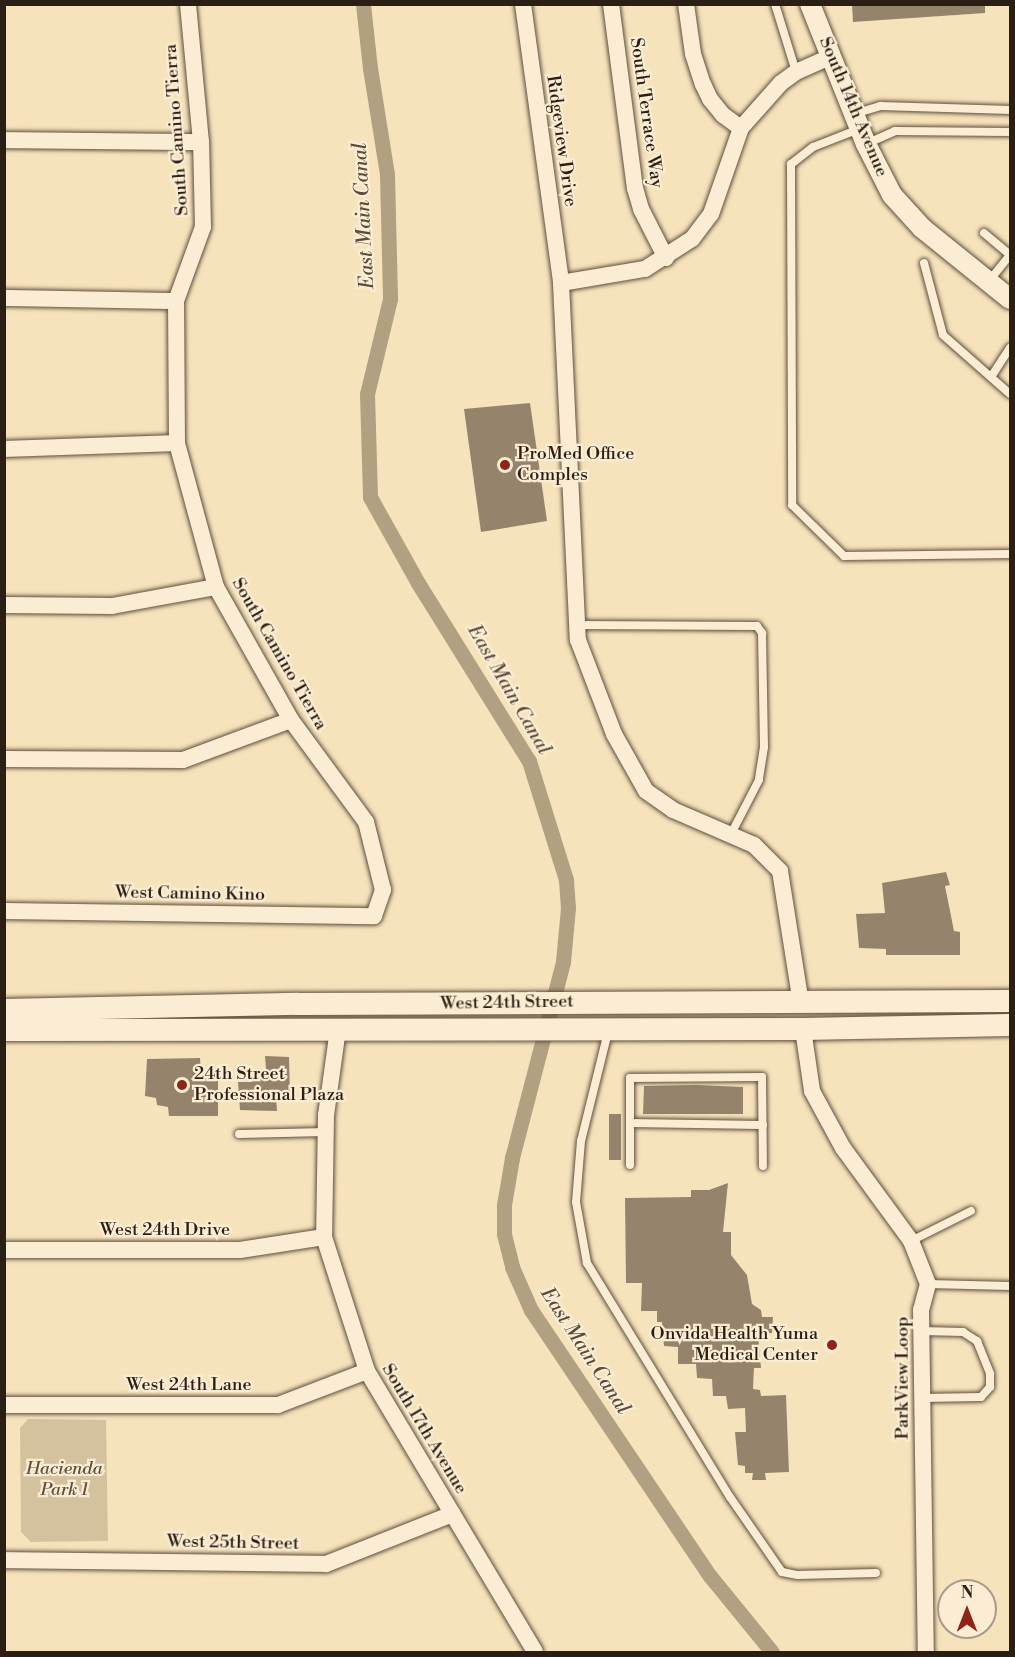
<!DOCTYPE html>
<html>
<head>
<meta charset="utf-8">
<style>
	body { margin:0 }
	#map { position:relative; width:1015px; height:1657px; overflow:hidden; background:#f7e3bb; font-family:"Libre Bodoni",serif }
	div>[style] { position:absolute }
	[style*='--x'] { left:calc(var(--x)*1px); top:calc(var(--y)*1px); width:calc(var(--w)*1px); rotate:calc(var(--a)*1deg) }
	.green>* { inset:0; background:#d4c29f }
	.canal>* { height:15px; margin:-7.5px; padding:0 7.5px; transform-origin:7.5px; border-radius:7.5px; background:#b2a082 }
	.building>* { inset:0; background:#95846b }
	.roads { filter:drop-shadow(0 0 2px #5e4f3e) drop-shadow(0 0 2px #5e4f3e) }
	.service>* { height:8px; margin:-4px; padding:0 4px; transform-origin:4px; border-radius:4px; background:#faedd3 }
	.minor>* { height:16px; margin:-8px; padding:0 8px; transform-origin:8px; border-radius:8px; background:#faedd3 }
	.tertiary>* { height:20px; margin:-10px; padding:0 10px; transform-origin:10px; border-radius:10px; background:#faedd3 }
	.secondary>* { height:22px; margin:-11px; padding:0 11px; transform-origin:11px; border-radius:11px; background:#faedd3 }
	.dots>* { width:16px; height:16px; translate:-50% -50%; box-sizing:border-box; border:3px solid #faedd3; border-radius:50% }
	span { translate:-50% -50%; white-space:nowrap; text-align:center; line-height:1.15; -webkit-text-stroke:4.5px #faedd3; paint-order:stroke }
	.street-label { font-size:18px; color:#2b1e14 }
	.poi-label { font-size:18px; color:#2b1e14 }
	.left { translate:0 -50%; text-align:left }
	.right { translate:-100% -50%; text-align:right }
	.park-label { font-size:18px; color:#5e4f3e; font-style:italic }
	.water-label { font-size:20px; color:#5a4c3a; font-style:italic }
	.frame { position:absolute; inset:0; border:6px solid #2b1e14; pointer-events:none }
	.north { position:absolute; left:937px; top:1579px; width:60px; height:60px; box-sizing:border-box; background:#faedd3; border:2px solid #a79a87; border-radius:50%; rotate:0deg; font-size:16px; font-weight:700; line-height:24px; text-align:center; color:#2b1e14 }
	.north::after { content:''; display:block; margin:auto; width:21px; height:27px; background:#8f2418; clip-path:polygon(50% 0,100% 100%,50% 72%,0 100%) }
</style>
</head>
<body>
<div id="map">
	<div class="green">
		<i style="clip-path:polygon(28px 1419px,106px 1420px,108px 1541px,31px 1542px,21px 1532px,20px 1428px)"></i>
	</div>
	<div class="canal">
		<i style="--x:363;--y:4;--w:64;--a:83.8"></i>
		<i style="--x:370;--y:68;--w:107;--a:80.9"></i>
		<i style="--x:387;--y:174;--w:125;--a:88.6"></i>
		<i style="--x:390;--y:299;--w:98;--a:103.6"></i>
		<i style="--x:367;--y:394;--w:103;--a:88.3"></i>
		<i style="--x:370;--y:497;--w:98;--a:60.8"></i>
		<i style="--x:418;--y:583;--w:210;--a:58.1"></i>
		<i style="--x:529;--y:761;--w:125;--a:72.7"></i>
		<i style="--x:566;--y:880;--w:28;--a:86"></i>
		<i style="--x:568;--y:908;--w:54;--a:95.3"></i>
		<i style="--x:563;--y:962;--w:203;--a:104.6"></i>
		<i style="--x:512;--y:1158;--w:48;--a:99.7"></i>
		<i style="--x:504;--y:1205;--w:29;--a:90"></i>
		<i style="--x:504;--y:1234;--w:34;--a:76"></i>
		<i style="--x:512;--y:1267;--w:47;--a:66.2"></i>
		<i style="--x:531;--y:1310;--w:321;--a:56.1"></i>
		<i style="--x:710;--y:1576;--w:98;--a:50.8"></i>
	</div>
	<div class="building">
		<i style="clip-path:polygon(852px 4px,985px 4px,985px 13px,853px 22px)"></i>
		<i style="clip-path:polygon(530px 403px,547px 521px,481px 532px,464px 409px)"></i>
		<i style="clip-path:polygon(946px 872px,950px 885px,945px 886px,954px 931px,960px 932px,960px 955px,886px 955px,886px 949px,859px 948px,856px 914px,885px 913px,882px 883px)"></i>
		<i style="clip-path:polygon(265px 1056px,289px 1057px,290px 1097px,276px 1097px,277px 1111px,240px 1110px,238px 1082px,252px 1082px,253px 1070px,266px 1070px)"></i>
		<i style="clip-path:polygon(200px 1058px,201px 1073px,218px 1074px,218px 1116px,169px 1116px,168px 1107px,157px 1105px,156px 1098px,145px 1096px,147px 1059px)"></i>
		<i style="clip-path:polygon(696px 1085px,743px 1087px,743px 1114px,643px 1114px,644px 1086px)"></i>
		<i style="clip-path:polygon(609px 1114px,621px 1114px,621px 1160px,609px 1160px)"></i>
		<i style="clip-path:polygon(728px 1183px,723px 1232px,731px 1232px,731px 1255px,747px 1275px,752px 1304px,761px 1310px,762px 1317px,773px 1317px,772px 1333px,758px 1334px,761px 1368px,754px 1368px,753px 1389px,760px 1390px,761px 1396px,786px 1395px,789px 1472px,765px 1473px,766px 1480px,752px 1480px,753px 1473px,745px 1473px,745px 1466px,738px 1465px,735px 1432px,746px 1432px,745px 1408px,728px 1409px,726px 1396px,713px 1396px,712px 1379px,697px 1378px,696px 1364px,678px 1364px,678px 1347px,664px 1346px,662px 1322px,657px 1322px,657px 1311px,641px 1311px,642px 1283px,626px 1283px,625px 1198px,691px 1197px,691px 1190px,709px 1190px)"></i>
	</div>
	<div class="roads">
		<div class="service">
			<i style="--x:775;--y:4;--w:71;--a:72.8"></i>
			<i style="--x:854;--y:114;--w:28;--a:-17"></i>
			<i style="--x:881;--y:106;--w:129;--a:1.8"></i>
			<i style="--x:859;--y:129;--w:49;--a:158.6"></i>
			<i style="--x:813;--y:147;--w:28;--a:142"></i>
			<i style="--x:791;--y:164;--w:341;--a:89.8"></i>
			<i style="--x:792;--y:505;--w:73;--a:44.4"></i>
			<i style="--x:844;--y:556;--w:166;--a:-0.7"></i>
			<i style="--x:866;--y:144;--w:32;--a:-24"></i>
			<i style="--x:895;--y:131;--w:115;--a:0.5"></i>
			<i style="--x:984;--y:233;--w:34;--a:40"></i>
			<i style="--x:1010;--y:255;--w:33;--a:129"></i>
			<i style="--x:924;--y:263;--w:74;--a:75.2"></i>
			<i style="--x:943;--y:335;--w:89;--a:41.4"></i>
			<i style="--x:991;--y:377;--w:35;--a:-57"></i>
			<i style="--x:576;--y:625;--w:181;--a:0.3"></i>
			<i style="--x:757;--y:626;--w:9;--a:54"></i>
			<i style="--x:762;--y:633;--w:114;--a:89"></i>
			<i style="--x:764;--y:747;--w:33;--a:99"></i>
			<i style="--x:759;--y:780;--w:61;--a:117.4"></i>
			<i style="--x:608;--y:1032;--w:112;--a:103.9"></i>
			<i style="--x:581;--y:1141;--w:61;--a:94.7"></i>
			<i style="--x:576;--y:1202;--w:62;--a:79.8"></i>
			<i style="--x:587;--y:1263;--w:274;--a:58.6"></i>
			<i style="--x:730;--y:1497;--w:91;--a:55.3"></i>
			<i style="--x:782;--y:1572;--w:16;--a:11"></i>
			<i style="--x:798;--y:1575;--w:78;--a:-1.5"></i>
			<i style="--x:630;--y:1123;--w:133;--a:0.9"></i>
			<i style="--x:239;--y:1134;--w:87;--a:-1.3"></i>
			<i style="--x:630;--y:1165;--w:87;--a:-90"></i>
			<i style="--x:630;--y:1078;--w:132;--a:-0.4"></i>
			<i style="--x:762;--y:1077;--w:89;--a:89.4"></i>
			<i style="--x:911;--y:1241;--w:67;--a:-26.6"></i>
			<i style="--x:928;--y:1284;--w:82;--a:1.4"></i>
			<i style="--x:922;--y:1331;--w:41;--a:1.4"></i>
			<i style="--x:963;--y:1332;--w:17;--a:33"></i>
			<i style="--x:977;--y:1341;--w:35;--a:68"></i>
			<i style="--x:990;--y:1374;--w:13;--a:90"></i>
			<i style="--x:990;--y:1387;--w:13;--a:132"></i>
			<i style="--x:981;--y:1397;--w:59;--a:179"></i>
		</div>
		<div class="minor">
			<i style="--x:523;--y:4;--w:282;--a:82.2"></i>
			<i style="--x:561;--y:283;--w:357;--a:87.3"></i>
			<i style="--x:578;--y:640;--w:101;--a:69"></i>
			<i style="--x:614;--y:734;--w:65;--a:60.7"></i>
			<i style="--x:646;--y:791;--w:33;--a:35"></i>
			<i style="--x:673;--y:810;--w:88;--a:23.4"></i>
			<i style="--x:754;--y:845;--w:37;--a:45"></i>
			<i style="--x:780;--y:871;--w:134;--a:81"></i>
			<i style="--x:611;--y:4;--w:186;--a:82.6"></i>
			<i style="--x:635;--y:188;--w:22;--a:74"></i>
			<i style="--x:641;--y:209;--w:55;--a:63"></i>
			<i style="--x:686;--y:4;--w:50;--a:82"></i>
			<i style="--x:693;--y:54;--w:32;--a:72"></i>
			<i style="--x:703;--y:84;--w:17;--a:65"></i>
			<i style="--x:710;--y:99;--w:21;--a:51"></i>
			<i style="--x:723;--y:115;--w:22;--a:36"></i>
			<i style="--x:4;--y:140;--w:197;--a:0.6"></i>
			<i style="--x:561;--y:283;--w:85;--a:-9.5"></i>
			<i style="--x:645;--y:269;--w:56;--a:-32.6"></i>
			<i style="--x:692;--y:239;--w:31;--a:-53"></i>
			<i style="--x:711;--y:214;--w:91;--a:-70.8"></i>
			<i style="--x:741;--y:128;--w:60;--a:-48.4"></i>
			<i style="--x:781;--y:83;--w:19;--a:-36"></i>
			<i style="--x:796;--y:72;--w:37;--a:-24"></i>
			<i style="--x:4;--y:298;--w:172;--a:1"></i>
			<i style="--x:4;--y:449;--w:173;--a:-2"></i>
			<i style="--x:4;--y:605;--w:108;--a:0.5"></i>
			<i style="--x:112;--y:606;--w:106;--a:-10.4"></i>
			<i style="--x:4;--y:759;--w:179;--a:0.3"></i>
			<i style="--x:183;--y:760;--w:115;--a:-20.3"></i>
			<i style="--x:4;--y:911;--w:370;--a:0.8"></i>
			<i style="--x:374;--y:916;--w:28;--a:-71"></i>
			<i style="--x:383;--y:890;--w:70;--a:-104"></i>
			<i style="--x:366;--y:822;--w:127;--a:-126.3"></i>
			<i style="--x:291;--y:720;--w:153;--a:-119.4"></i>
			<i style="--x:216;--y:587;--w:149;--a:-105.2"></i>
			<i style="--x:177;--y:443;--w:142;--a:-90.4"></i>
			<i style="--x:176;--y:301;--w:79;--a:-70"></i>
			<i style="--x:203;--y:227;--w:85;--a:-91.3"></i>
			<i style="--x:201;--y:142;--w:139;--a:-95.4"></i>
			<i style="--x:338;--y:1029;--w:87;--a:97.9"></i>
			<i style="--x:326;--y:1115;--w:122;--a:90.9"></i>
			<i style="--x:324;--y:1237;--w:141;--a:72.2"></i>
			<i style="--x:367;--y:1371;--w:327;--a:59.1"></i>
			<i style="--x:803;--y:1029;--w:63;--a:81.7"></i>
			<i style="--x:812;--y:1091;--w:65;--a:61.5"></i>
			<i style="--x:843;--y:1148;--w:115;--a:53.8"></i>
			<i style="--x:911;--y:1241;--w:46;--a:68.4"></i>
			<i style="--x:928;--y:1284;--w:27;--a:105"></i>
			<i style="--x:921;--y:1310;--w:342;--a:89.2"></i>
			<i style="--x:4;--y:1250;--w:236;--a:0"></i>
			<i style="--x:240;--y:1250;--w:85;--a:-8.8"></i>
			<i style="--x:4;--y:1405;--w:274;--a:0"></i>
			<i style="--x:278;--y:1405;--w:95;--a:-20.9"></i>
			<i style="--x:4;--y:1560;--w:322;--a:0.7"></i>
			<i style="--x:326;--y:1564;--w:136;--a:-21.6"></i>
		</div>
		<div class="tertiary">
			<i style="--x:810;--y:4;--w:151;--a:68.2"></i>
			<i style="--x:866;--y:144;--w:57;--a:63"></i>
			<i style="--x:892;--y:195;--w:45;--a:47.7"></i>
			<i style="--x:922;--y:228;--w:113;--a:38.9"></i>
		</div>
		<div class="secondary">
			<i style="--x:4;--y:1010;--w:294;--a:-1.2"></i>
			<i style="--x:298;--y:1004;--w:712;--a:-0.24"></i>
			<i style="--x:4;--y:1030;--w:799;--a:-0.07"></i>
			<i style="--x:803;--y:1029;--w:207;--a:-1.1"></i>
		</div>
	</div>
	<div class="dots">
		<i style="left:505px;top:465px;background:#8f2418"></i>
		<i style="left:182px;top:1085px;background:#8f2418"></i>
		<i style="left:832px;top:1345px;background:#8f2418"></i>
	</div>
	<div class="street-label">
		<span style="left:853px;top:107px;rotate:67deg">South 14th Avenue</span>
		<span style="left:646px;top:113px;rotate:82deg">South Terrace Way</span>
		<span style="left:177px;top:130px;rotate:-94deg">South Camino Tierra</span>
		<span style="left:561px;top:141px;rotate:82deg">Ridgeview Drive</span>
		<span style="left:279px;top:654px;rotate:60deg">South Camino Tierra</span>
		<span style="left:190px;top:894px;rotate:1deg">West Camino Kino</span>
		<span style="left:507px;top:1003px;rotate:-1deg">West 24th Street</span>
		<span style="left:165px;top:1230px">West 24th Drive</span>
		<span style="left:903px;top:1378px;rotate:-90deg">ParkView Loop</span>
		<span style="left:189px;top:1385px">West 24th Lane</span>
		<span style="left:424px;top:1429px;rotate:59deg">South 17th Avenue</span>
		<span style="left:233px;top:1543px;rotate:1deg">West 25th Street</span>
	</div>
	<div class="poi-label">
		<span class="left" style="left:517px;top:465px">ProMed Office<br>Comples</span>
		<span class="left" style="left:194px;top:1085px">24th Street<br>Professional Plaza</span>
		<span class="right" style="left:818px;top:1345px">Onvida Health Yuma<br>Medical Center</span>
	</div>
	<div class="park-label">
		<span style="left:64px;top:1480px">Hacienda<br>Park 1</span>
	</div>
	<div class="water-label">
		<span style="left:364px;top:216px;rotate:-93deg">East Main Canal</span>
		<span style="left:509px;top:690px;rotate:60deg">East Main Canal</span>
		<span style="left:585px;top:1351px;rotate:57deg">East Main Canal</span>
	</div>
	<div class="frame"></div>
	<div class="north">N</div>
</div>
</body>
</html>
